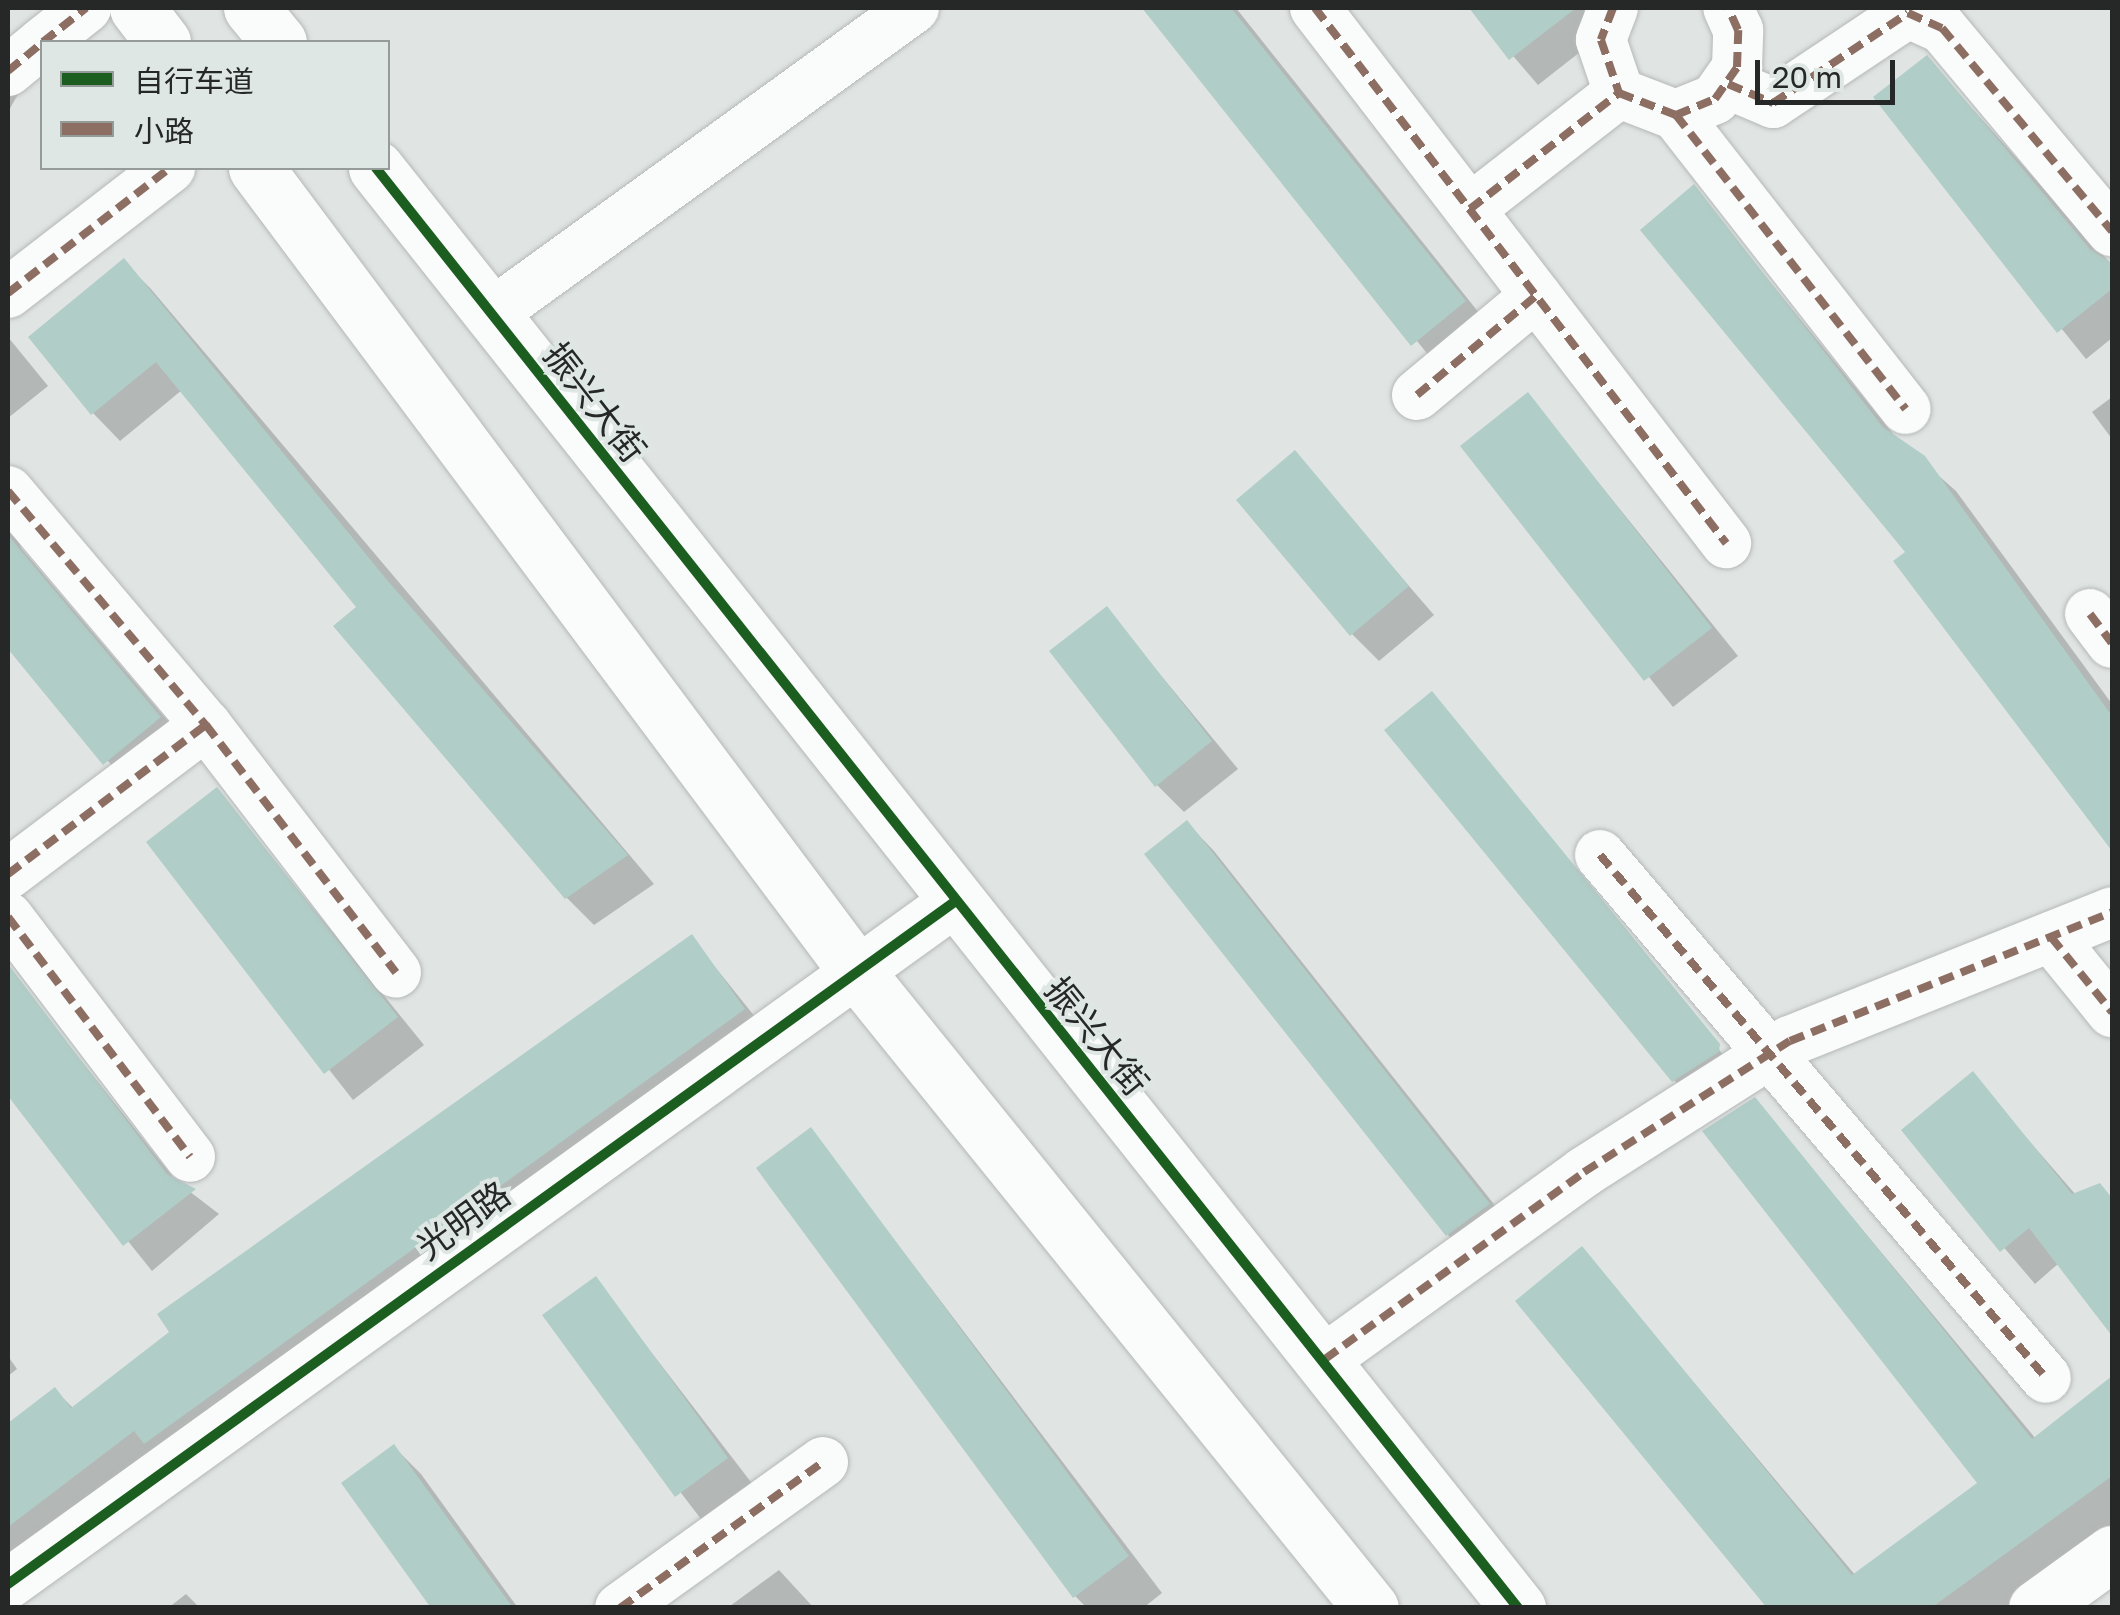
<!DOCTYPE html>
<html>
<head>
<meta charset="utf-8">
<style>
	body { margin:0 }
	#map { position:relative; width:2120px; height:1615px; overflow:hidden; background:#e0e5e3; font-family:"Golos Text","Noto Sans SC",sans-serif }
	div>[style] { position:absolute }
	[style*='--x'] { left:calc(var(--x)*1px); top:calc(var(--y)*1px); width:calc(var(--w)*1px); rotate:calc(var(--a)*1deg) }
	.shadow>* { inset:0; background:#0003 }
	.building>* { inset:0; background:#b1cdc8 }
	.roads { filter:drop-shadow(0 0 2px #b5b8b7) drop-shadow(0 0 2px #b5b8b7) }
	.street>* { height:50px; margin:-25px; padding:0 25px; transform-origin:25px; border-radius:25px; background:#fafbfb }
	.secondary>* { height:55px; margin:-27.5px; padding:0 27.5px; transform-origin:27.5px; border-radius:27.5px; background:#fafbfb }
	.quiet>* { height:8px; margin-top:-4px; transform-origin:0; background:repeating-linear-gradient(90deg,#8d6e63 0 15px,transparent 0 23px) }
	.cycleway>* { height:10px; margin:-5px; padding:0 5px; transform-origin:5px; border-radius:5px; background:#1b5e20 }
	span { translate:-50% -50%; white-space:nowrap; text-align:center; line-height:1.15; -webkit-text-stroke:8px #dee7e4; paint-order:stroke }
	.street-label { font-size:35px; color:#252827 }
	.frame { position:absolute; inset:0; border:10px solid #252827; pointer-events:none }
	.legend { position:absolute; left:40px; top:40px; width:350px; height:130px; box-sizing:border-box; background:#dee7e4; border:2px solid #949b98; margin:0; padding:12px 18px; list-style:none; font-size:30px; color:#252827 }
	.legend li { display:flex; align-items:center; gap:20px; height:50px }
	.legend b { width:50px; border:2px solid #949b98 }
	.scale { position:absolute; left:1755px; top:60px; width:140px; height:45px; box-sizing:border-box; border:5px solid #252827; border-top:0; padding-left:12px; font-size:30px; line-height:35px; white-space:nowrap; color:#252827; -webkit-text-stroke:8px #dee7e4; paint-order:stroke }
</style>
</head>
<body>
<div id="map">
	<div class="shadow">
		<i style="clip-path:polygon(1159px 8px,1236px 8px,1499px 338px,1448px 379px,1150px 14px)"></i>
		<i style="clip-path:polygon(1472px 8px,1582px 8px,1603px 34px,1538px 85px)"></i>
		<i style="clip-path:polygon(8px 56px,26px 80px,8px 112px)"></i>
		<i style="clip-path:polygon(1927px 58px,2112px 265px,2112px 338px,2086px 359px,1876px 98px)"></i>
		<i style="clip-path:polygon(1694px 188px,1898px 440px,1956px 491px,2112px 704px,2112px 847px,1897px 561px,1909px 552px)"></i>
		<i style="clip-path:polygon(124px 262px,151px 289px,654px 884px,594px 925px,567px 898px,337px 627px,360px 607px,182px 390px,120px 441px,93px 413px,32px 338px)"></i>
		<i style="clip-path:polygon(8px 337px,48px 386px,8px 418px)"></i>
		<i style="clip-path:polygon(1528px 395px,1738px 656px,1673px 707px,1464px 446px)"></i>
		<i style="clip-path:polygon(2112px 397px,2112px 439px,2092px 412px)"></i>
		<i style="clip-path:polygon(1295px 454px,1434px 615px,1379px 661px,1352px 634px)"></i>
		<i style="clip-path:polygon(8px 505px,21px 548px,195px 753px,140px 798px,8px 645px)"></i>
		<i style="clip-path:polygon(1107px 610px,1238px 769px,1184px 812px,1157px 785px)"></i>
		<i style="clip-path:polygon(1432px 694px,1741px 1077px,1701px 1108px,1674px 1080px)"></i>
		<i style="clip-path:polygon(217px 790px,424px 1045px,353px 1100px,150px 842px)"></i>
		<i style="clip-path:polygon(1187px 823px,1214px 851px,1516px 1232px,1475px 1262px,1448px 1235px)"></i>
		<i style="clip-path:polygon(691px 937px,776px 1043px,8px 1584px,8px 1426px,55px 1390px,74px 1409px)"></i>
		<i style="clip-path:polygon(8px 968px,176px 1181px,219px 1214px,152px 1271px,8px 1092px)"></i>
		<i style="clip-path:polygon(1972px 1075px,2076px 1195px,2100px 1186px,2112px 1198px,2112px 1332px,2059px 1263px,2035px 1284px,1904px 1130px)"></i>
		<i style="clip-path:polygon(1755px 1100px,2036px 1439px,2112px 1379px,2112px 1527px,2006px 1608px,1770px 1608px,1582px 1249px,1856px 1576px,1981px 1484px)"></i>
		<i style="clip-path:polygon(811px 1130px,1162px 1593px,1143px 1608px,1087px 1608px,1075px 1596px)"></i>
		<i style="clip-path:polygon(595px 1279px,754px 1486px,704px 1523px,546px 1316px)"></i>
		<i style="clip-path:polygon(8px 1356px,17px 1369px,8px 1376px)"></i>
		<i style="clip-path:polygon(394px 1447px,421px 1474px,518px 1608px,434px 1608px)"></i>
		<i style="clip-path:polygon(779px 1570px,814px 1608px,731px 1608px,730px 1606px)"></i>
		<i style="clip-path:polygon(186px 1594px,200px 1608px,168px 1608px)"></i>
	</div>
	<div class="building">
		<i style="clip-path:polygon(1142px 8px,1231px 8px,1466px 301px,1411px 346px)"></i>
		<i style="clip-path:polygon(1469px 8px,1576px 8px,1509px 60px)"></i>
		<i style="clip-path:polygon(1927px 55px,2090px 249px,2112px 263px,2112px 289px,2057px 333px,1873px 97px)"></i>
		<i style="clip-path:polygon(1694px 184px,1883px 427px,1925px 456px,2112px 716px,2112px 851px,1893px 561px,1905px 552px,1640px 230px)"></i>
		<i style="clip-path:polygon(124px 258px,387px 580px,628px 855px,565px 899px,333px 626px,356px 607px,156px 362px,91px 415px,28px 337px)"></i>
		<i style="clip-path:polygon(1528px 392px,1712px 628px,1644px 681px,1460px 446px)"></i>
		<i style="clip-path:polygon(1295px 450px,1409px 586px,1350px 636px,1236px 500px)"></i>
		<i style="clip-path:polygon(8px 535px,161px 717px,103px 765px,8px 649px)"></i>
		<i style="clip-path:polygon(1107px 606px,1212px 741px,1155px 787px,1049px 651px)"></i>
		<i style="clip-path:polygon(1432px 691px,1720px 1044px,1719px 1052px,1672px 1082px,1384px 730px)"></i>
		<i style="clip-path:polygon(217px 787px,398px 1017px,324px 1074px,146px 842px)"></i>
		<i style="clip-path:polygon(1187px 820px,1490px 1204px,1446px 1236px,1144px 854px)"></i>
		<i style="clip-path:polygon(692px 934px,745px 1009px,144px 1444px,134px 1431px,8px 1527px,8px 1423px,55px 1387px,71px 1408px,169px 1332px,157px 1314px)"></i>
		<i style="clip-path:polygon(8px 964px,167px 1174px,196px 1189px,123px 1246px,8px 1096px)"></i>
		<i style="clip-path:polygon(1973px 1071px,2072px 1194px,2100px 1183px,2112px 1198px,2112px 1336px,2029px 1228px,2000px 1252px,1901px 1130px)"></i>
		<i style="clip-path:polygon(1755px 1097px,2032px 1439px,2112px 1376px,2112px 1476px,1931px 1608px,1767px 1608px,1515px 1301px,1582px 1246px,1852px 1575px,1977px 1483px,1702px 1131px)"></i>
		<i style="clip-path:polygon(811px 1127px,1129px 1556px,1073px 1598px,756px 1168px)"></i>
		<i style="clip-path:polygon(596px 1276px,728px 1458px,675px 1497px,542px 1315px)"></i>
		<i style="clip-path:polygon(394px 1444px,513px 1608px,431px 1608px,341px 1483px)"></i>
	</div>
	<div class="roads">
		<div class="street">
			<i style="--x:1315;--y:8;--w:675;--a:52.47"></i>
			<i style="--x:1613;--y:8;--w:34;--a:111"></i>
			<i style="--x:1601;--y:40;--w:56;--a:71.2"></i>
			<i style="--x:1619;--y:93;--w:61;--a:21.1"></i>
			<i style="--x:1676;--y:115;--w:42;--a:-22.3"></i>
			<i style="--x:1715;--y:99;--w:39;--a:-55"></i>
			<i style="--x:1737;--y:67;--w:37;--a:-88"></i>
			<i style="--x:1738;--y:30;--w:24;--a:-114"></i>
			<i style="--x:43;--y:42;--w:55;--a:-38.3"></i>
			<i style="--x:8;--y:71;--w:44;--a:-39.5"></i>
			<i style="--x:1728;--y:84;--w:49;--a:22.9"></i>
			<i style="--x:1773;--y:103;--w:162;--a:-33.7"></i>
			<i style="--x:1908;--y:13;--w:37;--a:24"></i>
			<i style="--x:1942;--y:28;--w:265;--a:50.1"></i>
			<i style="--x:1676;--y:115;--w:373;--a:52"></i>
			<i style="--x:1470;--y:209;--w:189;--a:-37.9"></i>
			<i style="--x:8;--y:293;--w:205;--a:-37.7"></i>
			<i style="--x:491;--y:314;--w:522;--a:-35.88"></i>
			<i style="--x:1417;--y:395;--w:155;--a:-39.8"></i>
			<i style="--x:8;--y:491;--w:307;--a:49.8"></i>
			<i style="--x:206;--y:725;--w:312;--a:52.5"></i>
			<i style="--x:2090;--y:614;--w:36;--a:53"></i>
			<i style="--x:1600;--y:855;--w:687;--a:49.54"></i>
			<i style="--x:8;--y:874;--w:248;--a:-37"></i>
			<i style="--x:8;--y:917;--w:301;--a:52.8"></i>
			<i style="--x:2051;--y:937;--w:97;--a:50.9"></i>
			<i style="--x:1325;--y:1359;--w:319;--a:-35.8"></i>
			<i style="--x:1584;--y:1172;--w:244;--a:-32.5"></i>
			<i style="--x:1790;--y:1041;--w:347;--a:-21.8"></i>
			<i style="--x:8;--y:1584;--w:1165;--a:-35.78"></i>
			<i style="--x:620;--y:1608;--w:250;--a:-35.7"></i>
		</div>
		<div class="secondary">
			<i style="--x:137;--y:8;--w:43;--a:52.6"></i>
			<i style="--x:251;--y:8;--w:44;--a:50.5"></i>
			<i style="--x:256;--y:168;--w:1002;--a:53.23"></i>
			<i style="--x:856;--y:971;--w:819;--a:51.05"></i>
			<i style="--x:376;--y:168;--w:1838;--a:51.58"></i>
			<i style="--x:2036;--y:1608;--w:94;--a:-35.9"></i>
		</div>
	</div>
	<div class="quiet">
		<i style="--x:1315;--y:8;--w:675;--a:52.47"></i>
		<i style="--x:1613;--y:8;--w:34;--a:111"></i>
		<i style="--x:1601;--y:40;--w:56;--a:71.2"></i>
		<i style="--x:1619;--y:93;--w:61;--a:21.1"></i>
		<i style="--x:1676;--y:115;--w:42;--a:-22.3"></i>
		<i style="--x:1715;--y:99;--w:39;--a:-55"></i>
		<i style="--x:1737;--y:67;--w:37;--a:-88"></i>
		<i style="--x:1738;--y:30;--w:24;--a:-114"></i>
		<i style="--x:43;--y:42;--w:55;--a:-38.3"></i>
		<i style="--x:8;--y:71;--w:44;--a:-39.5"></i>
		<i style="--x:1728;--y:84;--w:49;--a:22.9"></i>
		<i style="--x:1773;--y:103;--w:162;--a:-33.7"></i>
		<i style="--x:1908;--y:13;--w:37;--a:24"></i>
		<i style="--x:1942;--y:28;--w:265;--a:50.1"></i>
		<i style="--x:1676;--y:115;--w:373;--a:52"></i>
		<i style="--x:1470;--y:209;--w:189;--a:-37.9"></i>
		<i style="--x:8;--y:293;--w:205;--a:-37.7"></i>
		<i style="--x:1417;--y:395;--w:155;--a:-39.8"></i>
		<i style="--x:8;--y:491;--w:307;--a:49.8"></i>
		<i style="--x:206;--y:725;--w:312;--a:52.5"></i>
		<i style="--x:2090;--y:614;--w:36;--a:53"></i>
		<i style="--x:1600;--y:855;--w:687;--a:49.54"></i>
		<i style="--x:8;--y:874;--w:248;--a:-37"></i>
		<i style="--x:8;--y:917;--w:301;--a:52.8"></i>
		<i style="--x:2051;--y:937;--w:97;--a:50.9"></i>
		<i style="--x:1325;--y:1359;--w:319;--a:-35.8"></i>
		<i style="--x:1584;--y:1172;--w:244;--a:-32.5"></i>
		<i style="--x:1790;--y:1041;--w:347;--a:-21.8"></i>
		<i style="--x:620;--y:1608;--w:250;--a:-35.7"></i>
	</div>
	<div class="cycleway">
		<i style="--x:376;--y:168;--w:1838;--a:51.58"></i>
		<i style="--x:8;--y:1584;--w:1165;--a:-35.78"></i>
	</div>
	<div class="street-label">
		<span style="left:595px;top:402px;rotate:52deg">振兴大街</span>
		<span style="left:1097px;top:1036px;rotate:51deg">振兴大街</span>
		<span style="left:463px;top:1220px;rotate:-36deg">光明路</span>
	</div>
	<div class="frame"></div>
	<ul class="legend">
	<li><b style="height:12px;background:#1b5e20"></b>自行车道</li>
	<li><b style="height:12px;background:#8d6e63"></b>小路</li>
	</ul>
	<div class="scale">20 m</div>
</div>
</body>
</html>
